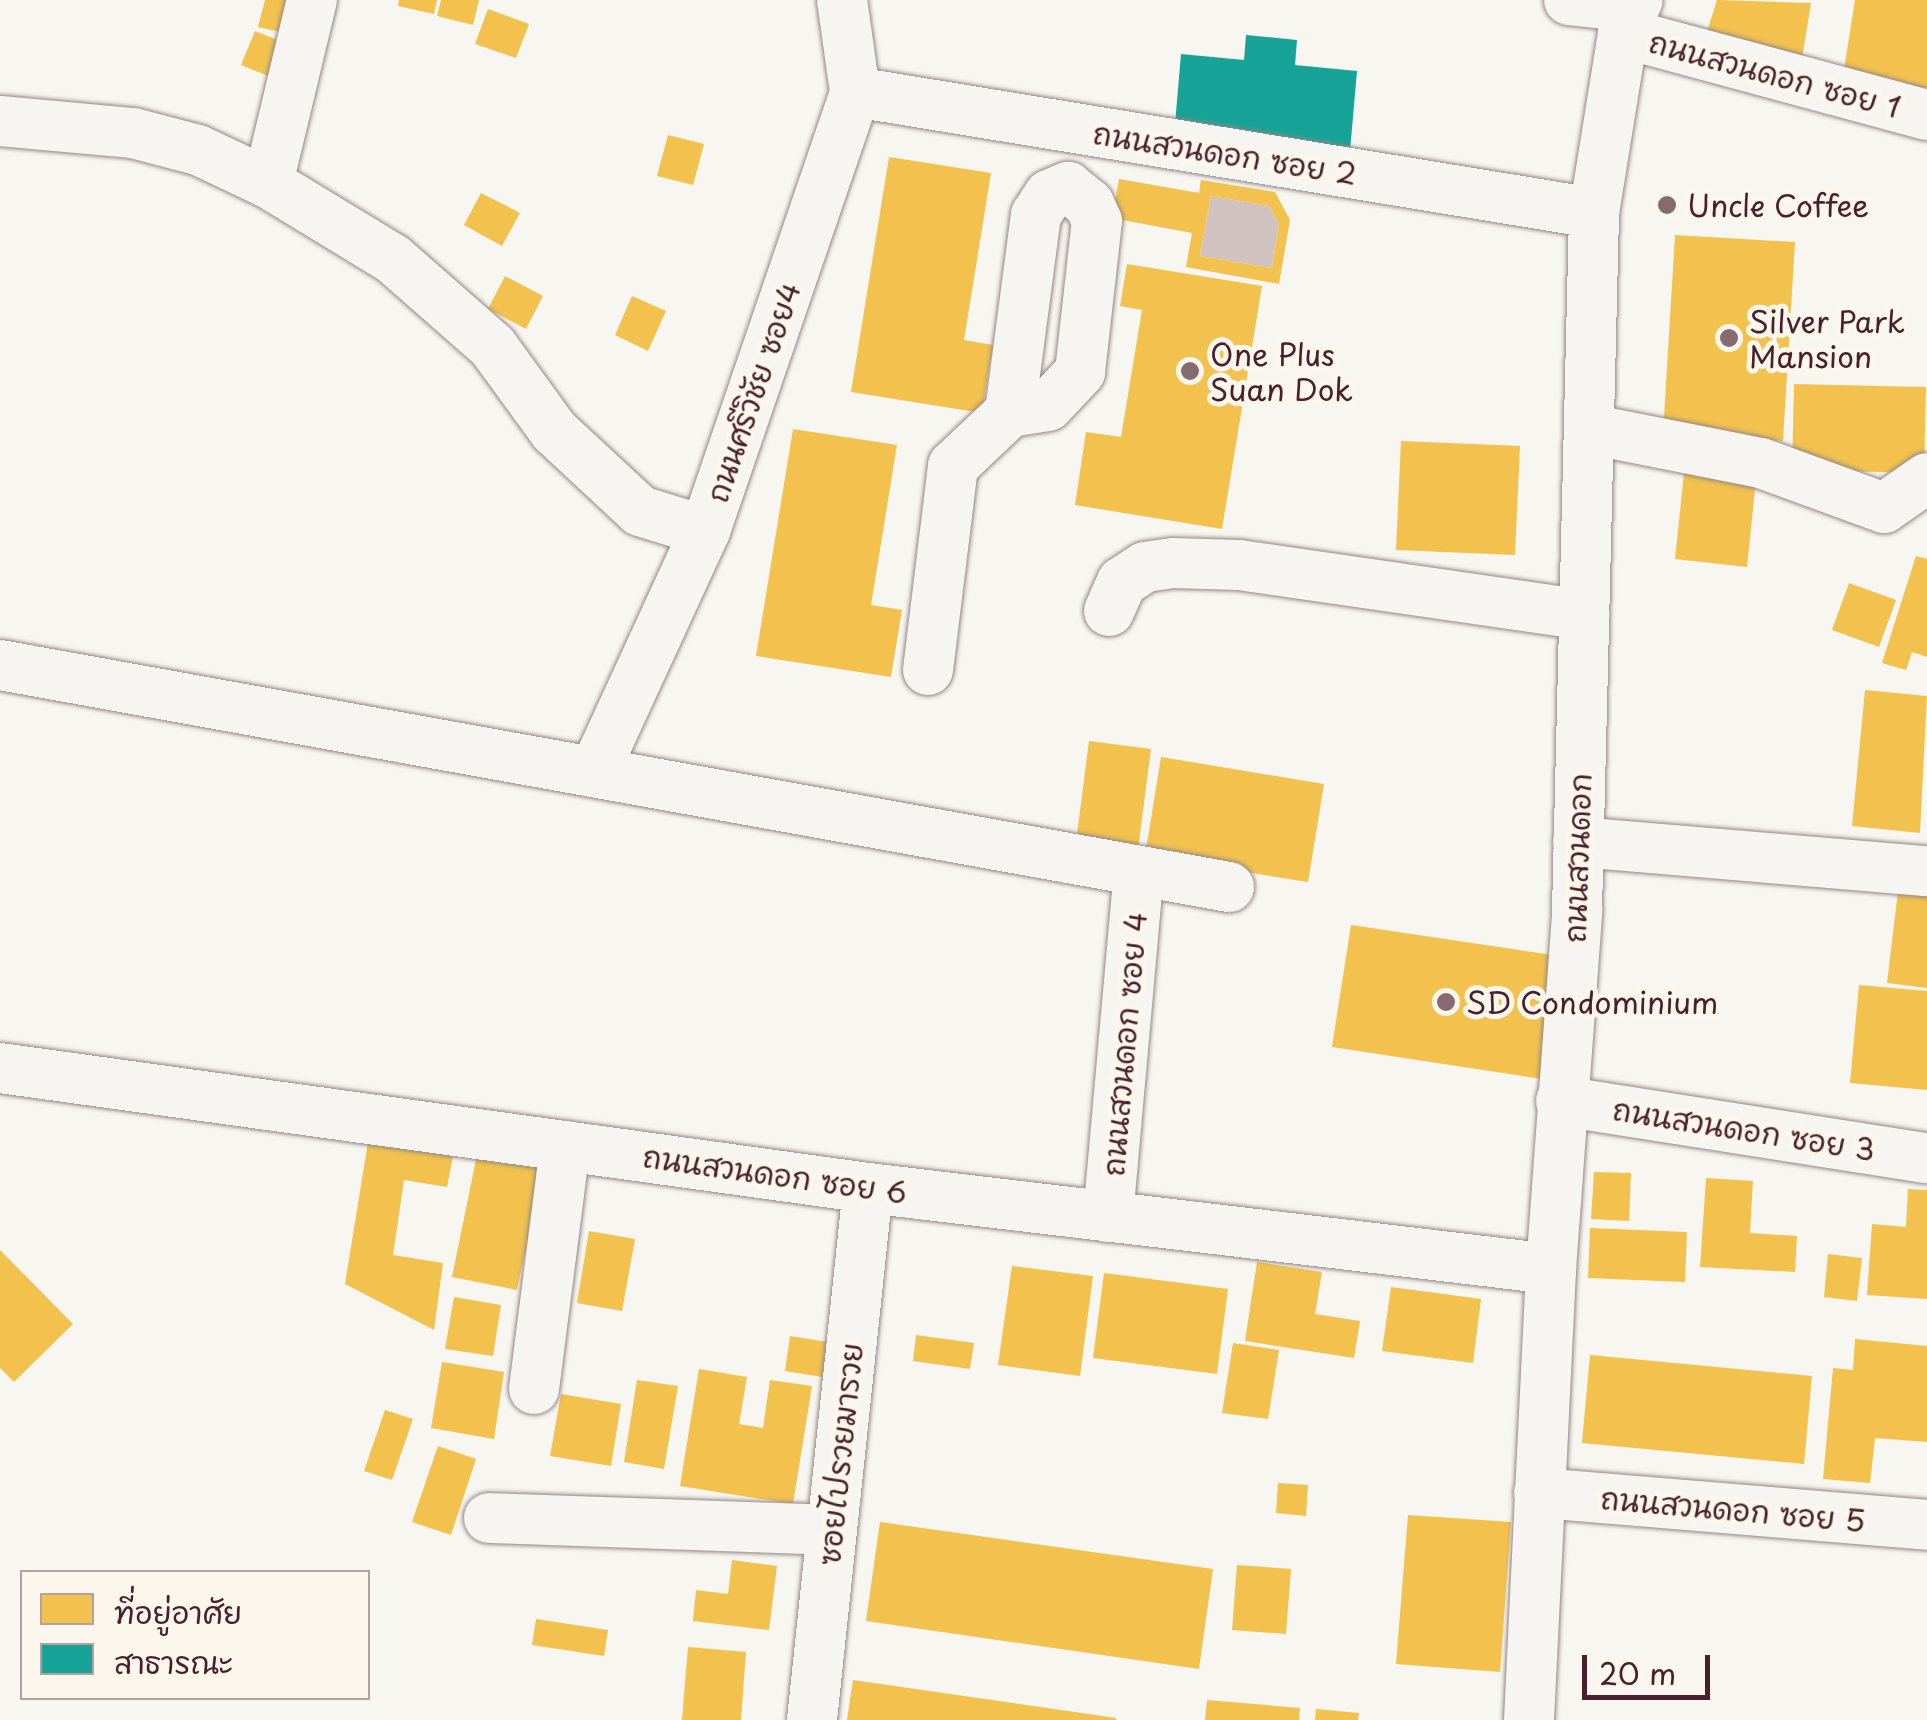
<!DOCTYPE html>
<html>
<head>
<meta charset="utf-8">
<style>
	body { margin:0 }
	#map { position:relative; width:1927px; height:1720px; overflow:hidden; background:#f8f6f0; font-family:"Playpen Sans","Playpen Sans Thai",sans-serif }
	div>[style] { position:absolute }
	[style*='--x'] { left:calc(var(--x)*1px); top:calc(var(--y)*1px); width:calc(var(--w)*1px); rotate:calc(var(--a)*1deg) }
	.water>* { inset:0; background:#d0c3bf }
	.homes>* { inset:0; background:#f2c14e }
	.public>* { inset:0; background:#17a398 }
	.roads { filter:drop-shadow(0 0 2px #918787) drop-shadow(0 0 2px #918787) }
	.minor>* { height:50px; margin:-25px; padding:0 25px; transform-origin:25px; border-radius:25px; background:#f6f5f1 }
	.dots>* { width:28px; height:28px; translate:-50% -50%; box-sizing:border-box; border:5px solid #fbf7ec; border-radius:50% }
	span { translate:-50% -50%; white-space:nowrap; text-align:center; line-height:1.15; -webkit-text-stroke:10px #fbf7ec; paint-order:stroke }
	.street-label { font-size:30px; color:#4a1f2b }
	.poi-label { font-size:30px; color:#4a1f2b }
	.left { translate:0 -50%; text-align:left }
	.legend { position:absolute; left:20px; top:1570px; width:350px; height:130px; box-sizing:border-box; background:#fbf7ec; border:2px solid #b4a19f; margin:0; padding:12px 18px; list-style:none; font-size:30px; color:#4a1f2b }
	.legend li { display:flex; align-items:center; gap:20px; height:50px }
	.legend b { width:50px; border:2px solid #b4a19f }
	.scale { position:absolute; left:1582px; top:1655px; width:128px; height:45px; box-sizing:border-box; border:5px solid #4a1f2b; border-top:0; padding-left:12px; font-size:30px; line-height:35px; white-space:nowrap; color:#4a1f2b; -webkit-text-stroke:8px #fbf7ec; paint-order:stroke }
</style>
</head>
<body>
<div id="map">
	<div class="water">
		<i style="clip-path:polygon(1211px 196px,1269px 206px,1279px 224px,1272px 268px,1200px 256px)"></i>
	</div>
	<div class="homes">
		<i style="clip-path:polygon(265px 0,303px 0,294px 35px,258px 27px)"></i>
		<i style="clip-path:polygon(399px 0,437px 0,434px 14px,398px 6px)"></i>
		<i style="clip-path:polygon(441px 0,479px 0,473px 25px,437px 16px)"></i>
		<i style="clip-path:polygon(1717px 0,1811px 3px,1802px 59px,1706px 35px)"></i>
		<i style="clip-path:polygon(1855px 0,1927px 0,1927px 88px,1843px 76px)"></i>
		<i style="clip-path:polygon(488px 9px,529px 24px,516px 58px,475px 44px)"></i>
		<i style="clip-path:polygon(255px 31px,295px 47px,281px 81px,241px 65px)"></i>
		<i style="clip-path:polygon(668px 135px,704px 144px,693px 185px,657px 176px)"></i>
		<i style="clip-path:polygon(889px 157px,991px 173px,964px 340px,993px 345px,982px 413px,851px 392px)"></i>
		<i style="clip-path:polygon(evenodd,1119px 179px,1199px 193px,1201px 180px,1275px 192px,1290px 220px,1279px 284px,1186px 267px,1192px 233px,1112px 218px,1119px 179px,1211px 196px,1269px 206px,1279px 224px,1272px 268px,1200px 256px,1211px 196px)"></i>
		<i style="clip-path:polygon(481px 193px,520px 213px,502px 246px,464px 225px)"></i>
		<i style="clip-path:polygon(1675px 235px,1795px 242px,1783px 441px,1663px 434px)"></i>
		<i style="clip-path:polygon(1127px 264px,1262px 286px,1222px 529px,1075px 505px,1086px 432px,1121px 437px,1142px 310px,1120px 306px)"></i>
		<i style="clip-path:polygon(505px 276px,543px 296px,526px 329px,488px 309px)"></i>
		<i style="clip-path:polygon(632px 296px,666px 311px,648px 351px,615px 335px)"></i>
		<i style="clip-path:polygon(1794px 384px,1926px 387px,1924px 473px,1792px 470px)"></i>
		<i style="clip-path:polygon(793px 429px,897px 445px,871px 605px,902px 610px,891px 677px,756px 656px)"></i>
		<i style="clip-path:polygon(1401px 441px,1520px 446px,1515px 555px,1396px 550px)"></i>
		<i style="clip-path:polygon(1684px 473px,1756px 480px,1747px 567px,1675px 559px)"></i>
		<i style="clip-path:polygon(1916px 556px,1927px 559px,1927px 657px,1912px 652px,1906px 670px,1882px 663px)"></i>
		<i style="clip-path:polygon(1849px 583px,1896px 600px,1879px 647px,1832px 630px)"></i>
		<i style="clip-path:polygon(1865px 690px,1927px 696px,1920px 833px,1852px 826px)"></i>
		<i style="clip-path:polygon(1089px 741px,1151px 749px,1138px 850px,1076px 842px)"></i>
		<i style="clip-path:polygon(1161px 757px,1324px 784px,1308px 882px,1145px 856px)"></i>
		<i style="clip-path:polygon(1898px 891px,1927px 895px,1927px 988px,1887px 983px)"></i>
		<i style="clip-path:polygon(1351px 925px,1560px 956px,1542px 1079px,1332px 1047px)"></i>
		<i style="clip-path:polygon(1859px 985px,1927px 991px,1927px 1090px,1850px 1083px)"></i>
		<i style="clip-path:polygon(368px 1142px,453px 1156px,447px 1187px,404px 1180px,393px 1255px,443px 1263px,434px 1330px,345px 1284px)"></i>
		<i style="clip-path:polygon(478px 1150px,544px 1164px,517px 1290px,452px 1277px)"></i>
		<i style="clip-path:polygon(1594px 1172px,1631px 1173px,1629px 1221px,1591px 1219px)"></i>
		<i style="clip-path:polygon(1706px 1178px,1753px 1181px,1750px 1233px,1797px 1236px,1795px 1272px,1700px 1267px)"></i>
		<i style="clip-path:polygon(1908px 1189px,1927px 1190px,1927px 1299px,1867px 1295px,1872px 1224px,1906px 1227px)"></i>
		<i style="clip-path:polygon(1590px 1228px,1687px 1232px,1685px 1282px,1588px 1278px)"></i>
		<i style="clip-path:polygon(589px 1231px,635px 1239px,622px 1311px,577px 1303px)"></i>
		<i style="clip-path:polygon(0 1250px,73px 1324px,14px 1382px,0 1368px)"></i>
		<i style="clip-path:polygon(1828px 1254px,1862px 1258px,1857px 1301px,1824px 1297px)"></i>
		<i style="clip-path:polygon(1257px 1262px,1322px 1272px,1315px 1314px,1360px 1321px,1354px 1358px,1245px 1341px)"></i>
		<i style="clip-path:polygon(1012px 1266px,1093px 1276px,1080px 1376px,998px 1365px)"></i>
		<i style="clip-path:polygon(1104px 1273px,1228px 1289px,1217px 1374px,1093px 1358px)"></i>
		<i style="clip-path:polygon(1391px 1287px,1481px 1299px,1473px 1363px,1382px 1351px)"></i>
		<i style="clip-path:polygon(454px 1297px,501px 1305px,493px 1356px,445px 1349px)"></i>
		<i style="clip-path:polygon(916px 1335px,974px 1343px,970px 1369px,913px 1361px)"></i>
		<i style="clip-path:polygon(790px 1336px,828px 1342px,822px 1377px,785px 1371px)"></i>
		<i style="clip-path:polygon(1855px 1339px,1927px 1346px,1927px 1442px,1875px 1438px,1870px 1483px,1823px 1479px,1833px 1368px,1853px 1370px)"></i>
		<i style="clip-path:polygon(1233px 1343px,1279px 1350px,1268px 1419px,1222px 1413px)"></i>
		<i style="clip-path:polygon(1590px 1355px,1812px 1376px,1804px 1464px,1582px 1443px)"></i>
		<i style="clip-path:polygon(442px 1362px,504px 1372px,494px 1439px,431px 1428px)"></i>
		<i style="clip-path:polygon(699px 1369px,747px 1377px,739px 1424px,763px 1428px,770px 1380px,812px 1386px,793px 1504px,680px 1486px)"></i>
		<i style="clip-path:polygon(637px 1380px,678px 1386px,664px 1469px,624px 1462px)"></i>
		<i style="clip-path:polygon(561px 1394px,621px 1404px,611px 1466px,550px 1456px)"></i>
		<i style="clip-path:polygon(385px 1410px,413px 1419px,392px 1480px,364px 1471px)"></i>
		<i style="clip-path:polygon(438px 1446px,476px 1459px,451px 1535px,412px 1522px)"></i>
		<i style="clip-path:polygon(1278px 1483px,1308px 1485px,1306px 1516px,1276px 1513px)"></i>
		<i style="clip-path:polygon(1408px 1515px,1511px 1522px,1500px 1672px,1396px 1664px)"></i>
		<i style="clip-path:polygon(880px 1522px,1213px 1569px,1199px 1669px,866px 1621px)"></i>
		<i style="clip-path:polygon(732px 1560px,777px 1566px,769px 1630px,693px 1621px,696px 1590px,728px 1594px)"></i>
		<i style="clip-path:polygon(1237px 1565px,1291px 1569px,1286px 1634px,1232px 1630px)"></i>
		<i style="clip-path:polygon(536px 1619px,608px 1630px,604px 1656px,532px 1645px)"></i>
		<i style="clip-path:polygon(688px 1647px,746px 1652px,741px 1720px,682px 1720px)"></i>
		<i style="clip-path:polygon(853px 1680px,1116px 1718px,1116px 1720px,847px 1720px)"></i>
		<i style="clip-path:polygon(1207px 1700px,1300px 1708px,1299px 1720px,1205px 1720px)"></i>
		<i style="clip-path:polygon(1316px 1709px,1359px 1713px,1358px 1720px,1315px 1720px)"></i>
	</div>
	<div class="public">
		<i style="clip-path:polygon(1246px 35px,1297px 40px,1295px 65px,1357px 71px,1350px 151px,1174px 136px,1181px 54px,1244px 60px)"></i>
	</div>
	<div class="roads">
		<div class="minor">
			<i style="--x:1569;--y:0;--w:64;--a:6.2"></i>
			<i style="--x:1623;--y:33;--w:315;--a:15.1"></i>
			<i style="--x:855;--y:92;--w:749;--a:9.3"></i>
			<i style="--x:0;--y:121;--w:134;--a:5.2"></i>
			<i style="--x:133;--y:133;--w:67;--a:14.7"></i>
			<i style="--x:198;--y:150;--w:77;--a:25.2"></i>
			<i style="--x:268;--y:183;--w:146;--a:31.3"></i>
			<i style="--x:393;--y:259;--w:133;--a:41.3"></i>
			<i style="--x:493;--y:347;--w:104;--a:54"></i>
			<i style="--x:554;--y:431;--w:117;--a:42.9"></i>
			<i style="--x:640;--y:511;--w:68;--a:17.1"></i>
			<i style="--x:268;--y:183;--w:188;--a:-76.5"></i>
			<i style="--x:1010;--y:412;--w:199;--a:-82.5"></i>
			<i style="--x:1036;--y:215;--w:24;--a:-57"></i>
			<i style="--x:1049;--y:195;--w:21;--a:-23"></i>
			<i style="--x:1589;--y:429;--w:175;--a:11.2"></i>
			<i style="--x:1761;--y:463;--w:131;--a:20.1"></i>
			<i style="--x:1884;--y:508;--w:52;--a:-34.9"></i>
			<i style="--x:1109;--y:611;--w:32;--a:-66"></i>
			<i style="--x:1122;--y:582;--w:27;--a:-33"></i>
			<i style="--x:1145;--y:567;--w:28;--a:-8"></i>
			<i style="--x:1173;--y:563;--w:66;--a:1.7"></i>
			<i style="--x:1239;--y:565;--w:349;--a:8.2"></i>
			<i style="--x:0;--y:665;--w:1249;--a:10.24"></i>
			<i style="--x:928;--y:670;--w:206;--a:-83"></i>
			<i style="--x:953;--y:466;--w:79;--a:-43.5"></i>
			<i style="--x:1010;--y:412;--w:38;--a:-9"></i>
			<i style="--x:1048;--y:406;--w:47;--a:-46.7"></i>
			<i style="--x:1080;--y:372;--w:152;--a:-83.6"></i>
			<i style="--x:1097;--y:221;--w:19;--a:-115"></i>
			<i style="--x:1089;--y:204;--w:27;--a:-141"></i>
			<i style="--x:595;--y:770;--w:263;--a:-65.3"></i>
			<i style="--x:705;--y:531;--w:464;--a:-71.1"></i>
			<i style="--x:855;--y:92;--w:93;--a:-98"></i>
			<i style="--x:1578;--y:842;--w:350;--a:4.8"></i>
			<i style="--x:0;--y:1068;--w:876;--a:7.87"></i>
			<i style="--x:868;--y:1188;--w:688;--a:6.76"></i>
			<i style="--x:1561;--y:1101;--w:370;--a:8.9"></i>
			<i style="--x:1108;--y:1217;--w:346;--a:-84.9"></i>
			<i style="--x:534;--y:1389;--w:245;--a:-82.7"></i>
			<i style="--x:1539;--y:1493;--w:389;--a:4.7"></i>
			<i style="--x:489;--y:1518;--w:343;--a:2"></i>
			<i style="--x:812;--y:1720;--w:535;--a:-83.99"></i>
			<i style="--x:1529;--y:1720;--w:452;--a:-87.2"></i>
			<i style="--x:1551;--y:1269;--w:359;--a:-85.8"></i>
			<i style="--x:1577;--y:911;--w:698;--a:-88.6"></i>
			<i style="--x:1594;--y:213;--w:182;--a:-80.8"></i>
			<i style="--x:1623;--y:33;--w:36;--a:-66"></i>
		</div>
	</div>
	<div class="dots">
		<i style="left:1667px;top:205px;background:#876a70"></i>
		<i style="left:1729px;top:338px;background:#876a70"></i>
		<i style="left:1190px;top:371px;background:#876a70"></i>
		<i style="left:1446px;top:1002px;background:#876a70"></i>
	</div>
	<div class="street-label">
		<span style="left:1775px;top:74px;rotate:15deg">ถนนสวนดอก ซอย 1</span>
		<span style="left:1225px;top:153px;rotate:9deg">ถนนสวนดอก ซอย 2</span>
		<span style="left:753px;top:392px;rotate:-71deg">ถนนศรีวิชัย ซอย4</span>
		<span style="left:1577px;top:858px;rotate:-88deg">ถนนสวนดอก</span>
		<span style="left:1124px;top:1044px;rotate:-85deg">ถนนสวนดอก ซอย 4</span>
		<span style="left:1744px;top:1129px;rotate:9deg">ถนนสวนดอก ซอย 3</span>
		<span style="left:775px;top:1174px;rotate:8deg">ถนนสวนดอก ซอย 6</span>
		<span style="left:840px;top:1454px;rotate:-84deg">ซอยไปรวยมารวย</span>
		<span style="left:1733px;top:1509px;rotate:5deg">ถนนสวนดอก ซอย 5</span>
	</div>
	<div class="poi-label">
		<span class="left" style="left:1687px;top:205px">Uncle Coffee</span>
		<span class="left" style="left:1749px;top:338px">Silver Park<br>Mansion</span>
		<span class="left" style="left:1210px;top:371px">One Plus<br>Suan Dok</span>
		<span class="left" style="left:1466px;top:1002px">SD Condominium</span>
	</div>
	<ul class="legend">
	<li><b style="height:28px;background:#f2c14e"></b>ที่อยู่อาศัย</li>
	<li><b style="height:28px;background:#17a398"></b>สาธารณะ</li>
	</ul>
	<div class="scale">20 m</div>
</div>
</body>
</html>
